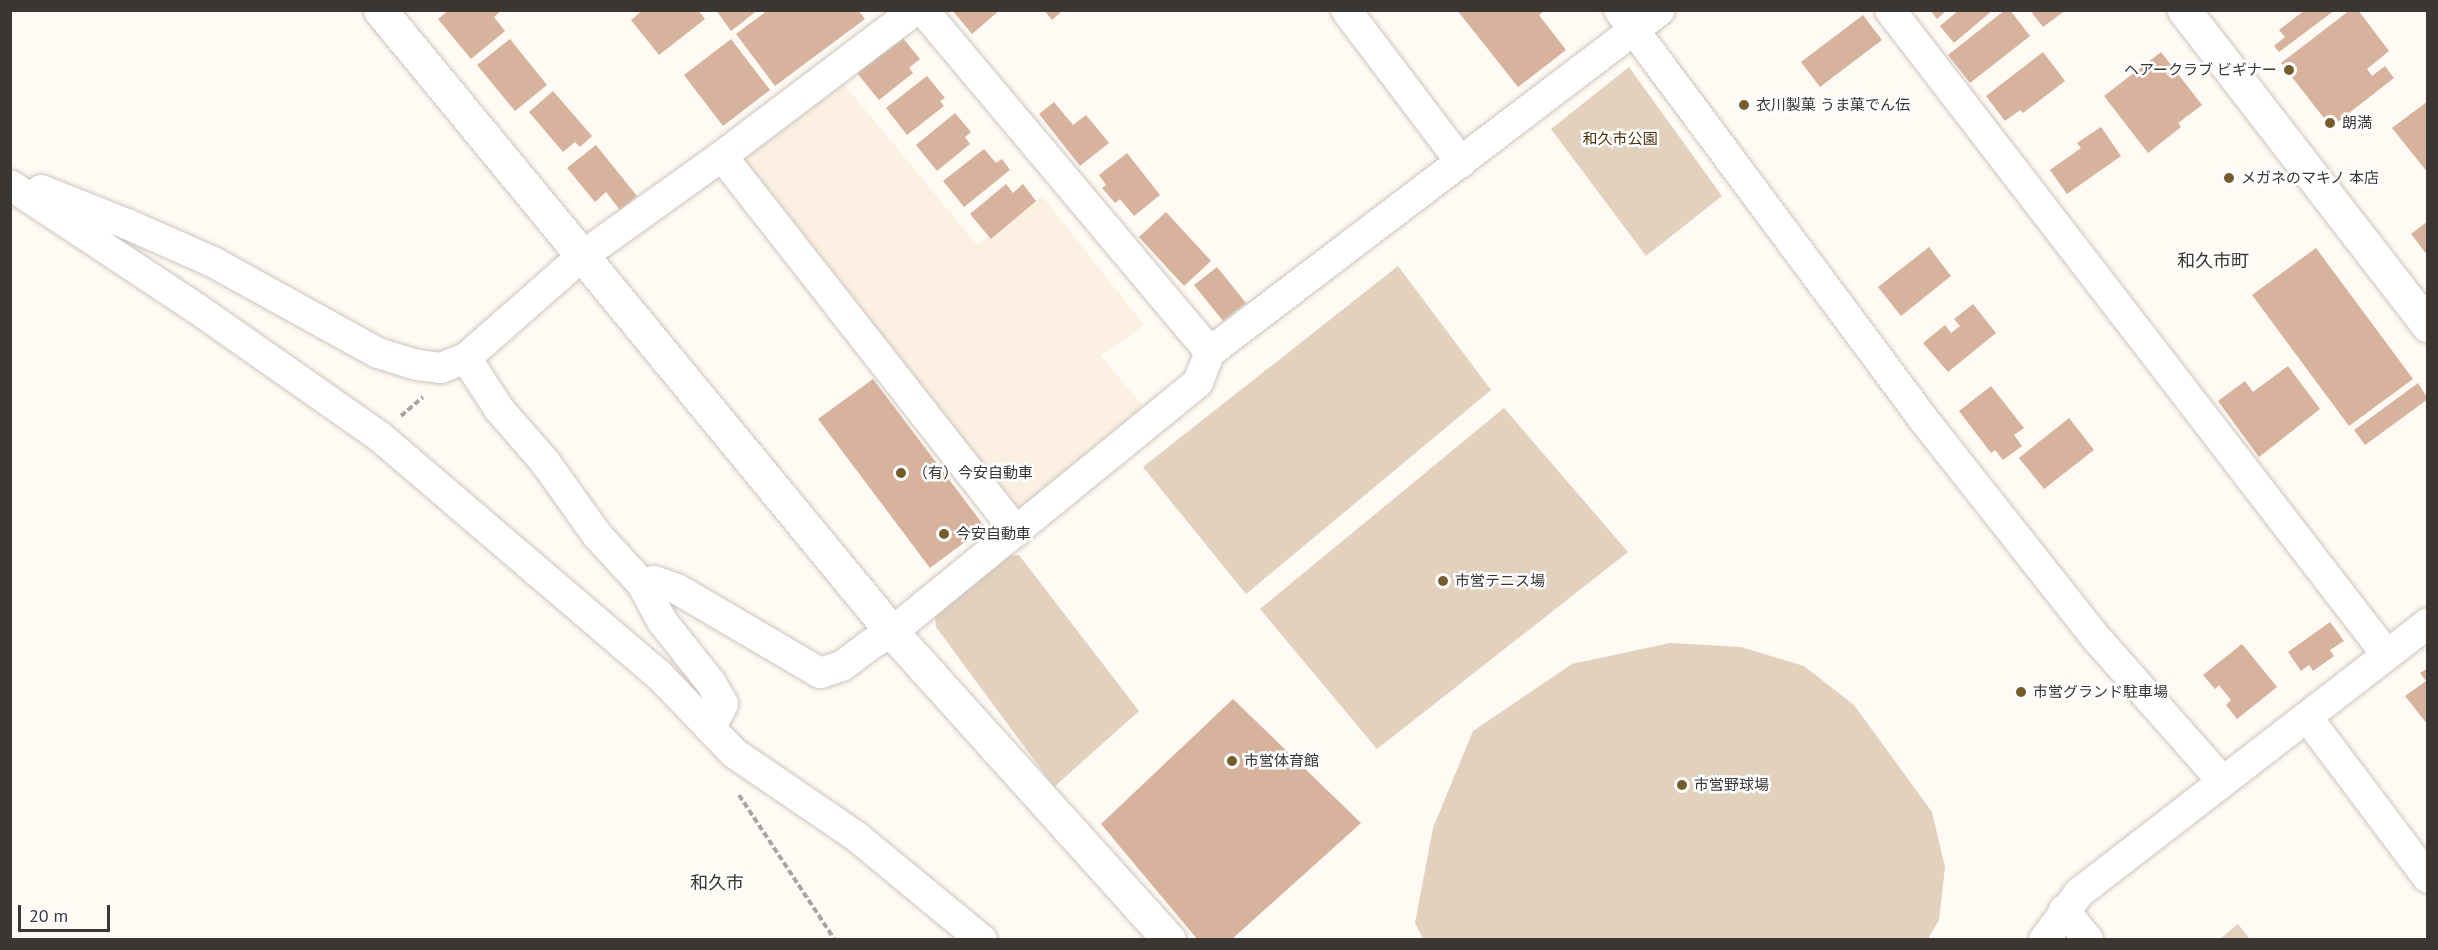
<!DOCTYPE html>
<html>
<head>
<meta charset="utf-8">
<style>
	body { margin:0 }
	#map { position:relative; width:2438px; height:950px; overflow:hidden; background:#fffaf4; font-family:"PT Sans","Noto Sans JP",sans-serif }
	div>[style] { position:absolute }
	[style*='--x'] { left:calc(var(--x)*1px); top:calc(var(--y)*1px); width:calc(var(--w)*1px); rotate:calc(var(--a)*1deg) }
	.built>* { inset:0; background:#fbf0e2 }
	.green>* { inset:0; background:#e1d1bd }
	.building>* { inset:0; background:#d7b29c }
	.path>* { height:4px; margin-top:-2px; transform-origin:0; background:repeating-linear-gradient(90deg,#a8a49f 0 6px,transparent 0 9px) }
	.roads { filter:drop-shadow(0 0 2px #cbc5be) drop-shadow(0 0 2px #cbc5be) }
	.street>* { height:30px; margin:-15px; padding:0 15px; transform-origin:15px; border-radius:15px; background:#fff }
	.secondary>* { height:33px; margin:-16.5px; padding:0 16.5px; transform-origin:16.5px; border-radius:16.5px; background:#fff }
	.dots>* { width:16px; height:16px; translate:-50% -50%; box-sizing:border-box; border:3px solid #fff; border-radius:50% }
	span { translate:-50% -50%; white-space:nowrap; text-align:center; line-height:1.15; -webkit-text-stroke:5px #fff; paint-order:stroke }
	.poi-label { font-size:15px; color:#393634 }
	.right { translate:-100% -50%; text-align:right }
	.left { translate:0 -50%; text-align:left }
	.park-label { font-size:15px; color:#4b3007 }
	.quarter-label { font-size:18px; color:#3a3630 }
	.frame { position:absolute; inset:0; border:12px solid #393634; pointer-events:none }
	.scale { position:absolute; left:18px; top:905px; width:92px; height:27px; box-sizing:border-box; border:3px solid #393634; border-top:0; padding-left:8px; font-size:18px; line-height:21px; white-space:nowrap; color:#393634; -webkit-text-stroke:4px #fff; paint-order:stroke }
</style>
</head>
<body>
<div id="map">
	<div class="built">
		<i style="clip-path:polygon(843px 83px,977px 245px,1042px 196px,1144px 325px,1101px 356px,1143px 406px,1028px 510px,1013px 513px,745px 169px,744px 158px)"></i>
	</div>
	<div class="green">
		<i style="clip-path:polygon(1629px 67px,1722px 196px,1646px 256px,1551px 129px)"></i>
		<i style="clip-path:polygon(1398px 266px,1491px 390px,1246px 594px,1143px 467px)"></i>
		<i style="clip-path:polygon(1504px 408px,1628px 552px,1377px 749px,1260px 609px)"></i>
		<i style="clip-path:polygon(1019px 555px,1139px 711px,1054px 787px,936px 627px,935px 617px,1008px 556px)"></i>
		<i style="clip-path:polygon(1670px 643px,1741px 647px,1804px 666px,1854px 705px,1932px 812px,1945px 867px,1939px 920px,1928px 939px,1423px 939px,1415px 923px,1433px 828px,1473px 731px,1572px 664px)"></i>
		<i style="clip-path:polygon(2238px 924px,2250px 939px,2220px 939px)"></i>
	</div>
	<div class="building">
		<i style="clip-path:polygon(449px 10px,502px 10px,494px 17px,505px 31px,471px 59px,438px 19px)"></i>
		<i style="clip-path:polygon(643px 10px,698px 10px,705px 19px,659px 55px,631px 20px)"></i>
		<i style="clip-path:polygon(716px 10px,758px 10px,731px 31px)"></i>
		<i style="clip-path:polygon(768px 10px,858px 10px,865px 19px,775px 86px,736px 34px)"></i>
		<i style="clip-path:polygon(952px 10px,1000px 10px,972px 34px)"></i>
		<i style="clip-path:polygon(1044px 10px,1063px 10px,1052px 20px)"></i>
		<i style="clip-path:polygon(1457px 10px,1545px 10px,1539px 15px,1566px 50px,1518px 87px)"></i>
		<i style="clip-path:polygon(1930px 10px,1947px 10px,1937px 19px)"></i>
		<i style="clip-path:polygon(1959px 10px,1993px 10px,1954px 43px,1940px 26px)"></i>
		<i style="clip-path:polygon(2005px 10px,2010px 10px,2030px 36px,1970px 83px,1948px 55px)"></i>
		<i style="clip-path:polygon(2035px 10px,2066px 10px,2043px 27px,2032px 13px)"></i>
		<i style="clip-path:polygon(2305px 10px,2335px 10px,2279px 52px,2274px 46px,2285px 37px,2279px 30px)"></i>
		<i style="clip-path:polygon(2350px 10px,2358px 10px,2389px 51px,2367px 69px,2372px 76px,2385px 66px,2394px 78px,2331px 127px,2281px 63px)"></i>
		<i style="clip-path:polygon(1863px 15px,1882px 40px,1820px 87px,1801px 62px)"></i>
		<i style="clip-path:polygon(902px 37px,920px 59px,909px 68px,913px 73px,879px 100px,857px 73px)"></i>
		<i style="clip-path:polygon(510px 39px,547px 85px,515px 111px,477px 65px)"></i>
		<i style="clip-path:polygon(731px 39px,770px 90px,723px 126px,684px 75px)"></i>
		<i style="clip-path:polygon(2043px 52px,2065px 81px,2023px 113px,2020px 110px,2005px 121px,1986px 96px)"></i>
		<i style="clip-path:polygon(2161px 52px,2202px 105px,2178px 123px,2181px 127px,2148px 153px,2104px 96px)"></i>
		<i style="clip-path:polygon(927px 76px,945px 98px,940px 101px,944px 106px,907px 135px,886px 108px)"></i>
		<i style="clip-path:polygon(553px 91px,592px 136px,580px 147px,575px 142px,563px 152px,529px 112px)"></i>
		<i style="clip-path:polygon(2428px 101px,2428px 173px,2392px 128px)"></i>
		<i style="clip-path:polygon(1054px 102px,1073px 125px,1086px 115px,1109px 143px,1080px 166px,1039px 114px)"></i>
		<i style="clip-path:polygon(955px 113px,971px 132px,965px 137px,970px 144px,937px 171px,916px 145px)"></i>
		<i style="clip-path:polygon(2101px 127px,2121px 156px,2067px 194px,2050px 170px,2081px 148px,2077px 143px)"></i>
		<i style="clip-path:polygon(596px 145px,637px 196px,620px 210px,606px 192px,595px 202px,567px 168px)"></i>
		<i style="clip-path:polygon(984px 149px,996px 163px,1002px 159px,1010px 170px,964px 207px,943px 181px)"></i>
		<i style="clip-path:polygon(1127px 153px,1160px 195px,1134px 216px,1120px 199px,1115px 203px,1102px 188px,1106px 185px,1099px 175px)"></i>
		<i style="clip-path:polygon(1006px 184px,1013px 193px,1023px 184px,1036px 201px,991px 239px,970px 214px)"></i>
		<i style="clip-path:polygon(1166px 212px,1211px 261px,1184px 286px,1139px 237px)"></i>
		<i style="clip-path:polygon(2428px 221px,2428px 256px,2411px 234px)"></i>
		<i style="clip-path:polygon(1929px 247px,1951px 276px,1901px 316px,1878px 287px)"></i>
		<i style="clip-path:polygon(2316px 248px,2413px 379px,2349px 426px,2252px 295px)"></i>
		<i style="clip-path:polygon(1217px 267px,1246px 303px,1223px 321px,1194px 285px)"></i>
		<i style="clip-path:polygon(1973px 304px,1996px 333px,1948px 372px,1923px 343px,1945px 325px,1951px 333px,1960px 326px,1954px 319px)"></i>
		<i style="clip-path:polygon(2288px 366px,2320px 409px,2259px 457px,2218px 401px,2245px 381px,2253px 392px)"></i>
		<i style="clip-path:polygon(873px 379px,985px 527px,930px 568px,818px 419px)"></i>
		<i style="clip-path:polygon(2418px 383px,2428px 399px,2365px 445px,2354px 430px)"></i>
		<i style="clip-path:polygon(1991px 386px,2024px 428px,2014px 435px,2022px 446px,2003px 460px,1995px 450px,1991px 453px,1959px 411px)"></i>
		<i style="clip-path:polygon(2069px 418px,2094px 450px,2044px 489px,2019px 458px)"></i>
		<i style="clip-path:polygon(2330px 622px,2344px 641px,2330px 650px,2334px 656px,2313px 671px,2309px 665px,2301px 671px,2288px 652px)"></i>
		<i style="clip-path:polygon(2242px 644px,2277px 687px,2237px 719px,2226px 705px,2231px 700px,2219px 685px,2215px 689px,2203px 675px)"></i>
		<i style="clip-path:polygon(2428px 668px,2428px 725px,2405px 696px,2426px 681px,2420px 673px)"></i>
		<i style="clip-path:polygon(1233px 699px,1361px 823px,1231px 940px,1198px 940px,1101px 824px)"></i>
	</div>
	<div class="path">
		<i style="--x:401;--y:416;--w:29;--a:-41"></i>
		<i style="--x:739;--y:795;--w:174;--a:56.5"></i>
	</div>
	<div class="roads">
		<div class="street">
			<i style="--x:923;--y:10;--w:446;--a:50"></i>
			<i style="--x:1346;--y:10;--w:191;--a:52.9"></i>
			<i style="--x:1619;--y:10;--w:511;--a:53.35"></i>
			<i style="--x:1924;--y:420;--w:280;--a:51.7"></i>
			<i style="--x:2098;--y:640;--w:189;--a:48.6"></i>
			<i style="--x:1890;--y:10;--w:814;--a:52.38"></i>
			<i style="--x:722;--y:156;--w:477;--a:51.9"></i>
			<i style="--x:10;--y:185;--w:223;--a:33.5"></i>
			<i style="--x:196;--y:308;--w:223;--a:35"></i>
			<i style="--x:379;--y:436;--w:368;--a:40.5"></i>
			<i style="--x:659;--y:675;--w:108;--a:46.1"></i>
			<i style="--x:734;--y:753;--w:149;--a:34.3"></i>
			<i style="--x:857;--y:837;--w:162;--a:39.5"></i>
			<i style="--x:41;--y:190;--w:92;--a:21.6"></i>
			<i style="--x:127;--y:224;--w:94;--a:23.8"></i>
			<i style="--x:213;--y:262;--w:188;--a:28.9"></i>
			<i style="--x:378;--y:353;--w:41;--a:17.1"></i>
			<i style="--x:417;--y:365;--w:24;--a:7"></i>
			<i style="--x:441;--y:368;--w:27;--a:-22"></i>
			<i style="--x:466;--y:358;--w:153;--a:-41.3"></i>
			<i style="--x:581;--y:257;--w:173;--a:-35.6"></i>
			<i style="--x:722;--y:156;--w:242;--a:-37.1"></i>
			<i style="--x:466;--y:358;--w:61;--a:57.1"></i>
			<i style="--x:499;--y:409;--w:70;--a:49"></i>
			<i style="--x:545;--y:462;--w:90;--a:54.5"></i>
			<i style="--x:597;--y:535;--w:67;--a:47.4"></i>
			<i style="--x:642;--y:584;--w:42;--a:61.6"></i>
			<i style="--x:662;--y:621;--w:79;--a:51.7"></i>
			<i style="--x:711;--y:683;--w:24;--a:60"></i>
			<i style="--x:723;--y:704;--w:27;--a:118"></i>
			<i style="--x:642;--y:584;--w:12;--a:-14"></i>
			<i style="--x:654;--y:581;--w:24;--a:19"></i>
			<i style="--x:677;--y:589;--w:166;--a:30.4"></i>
			<i style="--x:820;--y:673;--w:23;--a:-18"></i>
			<i style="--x:842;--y:666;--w:36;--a:-37"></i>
			<i style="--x:871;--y:644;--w:24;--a:-30"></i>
			<i style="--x:892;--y:632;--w:395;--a:-39.2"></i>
			<i style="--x:1198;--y:382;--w:32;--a:-68"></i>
			<i style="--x:1210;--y:352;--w:565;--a:-37.23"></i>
			<i style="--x:2307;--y:717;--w:201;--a:53.1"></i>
			<i style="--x:2064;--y:910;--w:38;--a:51"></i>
			<i style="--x:2044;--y:940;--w:59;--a:-53.3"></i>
			<i style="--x:2079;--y:893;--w:441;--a:-37.7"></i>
		</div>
		<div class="secondary">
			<i style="--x:380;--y:10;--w:806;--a:50.54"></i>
			<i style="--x:892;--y:632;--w:414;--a:48"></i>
			<i style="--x:2184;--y:10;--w:399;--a:52.3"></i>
		</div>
	</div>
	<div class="dots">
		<i style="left:2289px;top:70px;background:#755c2d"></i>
		<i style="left:1744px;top:105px;background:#755c2d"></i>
		<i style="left:2330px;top:123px;background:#755c2d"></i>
		<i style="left:2229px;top:178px;background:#755c2d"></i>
		<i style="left:901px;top:473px;background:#755c2d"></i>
		<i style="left:944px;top:534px;background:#755c2d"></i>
		<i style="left:1443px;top:581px;background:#755c2d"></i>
		<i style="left:2021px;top:692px;background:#755c2d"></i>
		<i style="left:1232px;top:761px;background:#755c2d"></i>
		<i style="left:1682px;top:785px;background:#755c2d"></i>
	</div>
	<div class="poi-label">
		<span class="right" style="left:2277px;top:70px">ヘアークラブ ビギナー</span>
		<span class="left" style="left:1756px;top:105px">衣川製菓 うま菓でん伝</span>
		<span class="left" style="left:2342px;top:123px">朗満</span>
		<span class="left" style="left:2241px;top:178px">メガネのマキノ 本店</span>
		<span class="left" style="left:913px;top:473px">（有）今安自動車</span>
		<span class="left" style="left:956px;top:534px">今安自動車</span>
		<span class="left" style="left:1455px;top:581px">市営テニス場</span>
		<span class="left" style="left:2033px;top:692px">市営グランド駐車場</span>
		<span class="left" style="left:1244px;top:761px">市営体育館</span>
		<span class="left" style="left:1694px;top:785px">市営野球場</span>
	</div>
	<div class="park-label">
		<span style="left:1620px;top:139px">和久市公園</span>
	</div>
	<div class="quarter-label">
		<span style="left:2213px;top:261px">和久市町</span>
		<span style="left:717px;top:883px">和久市</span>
	</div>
	<div class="frame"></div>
	<div class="scale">20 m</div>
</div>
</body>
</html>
